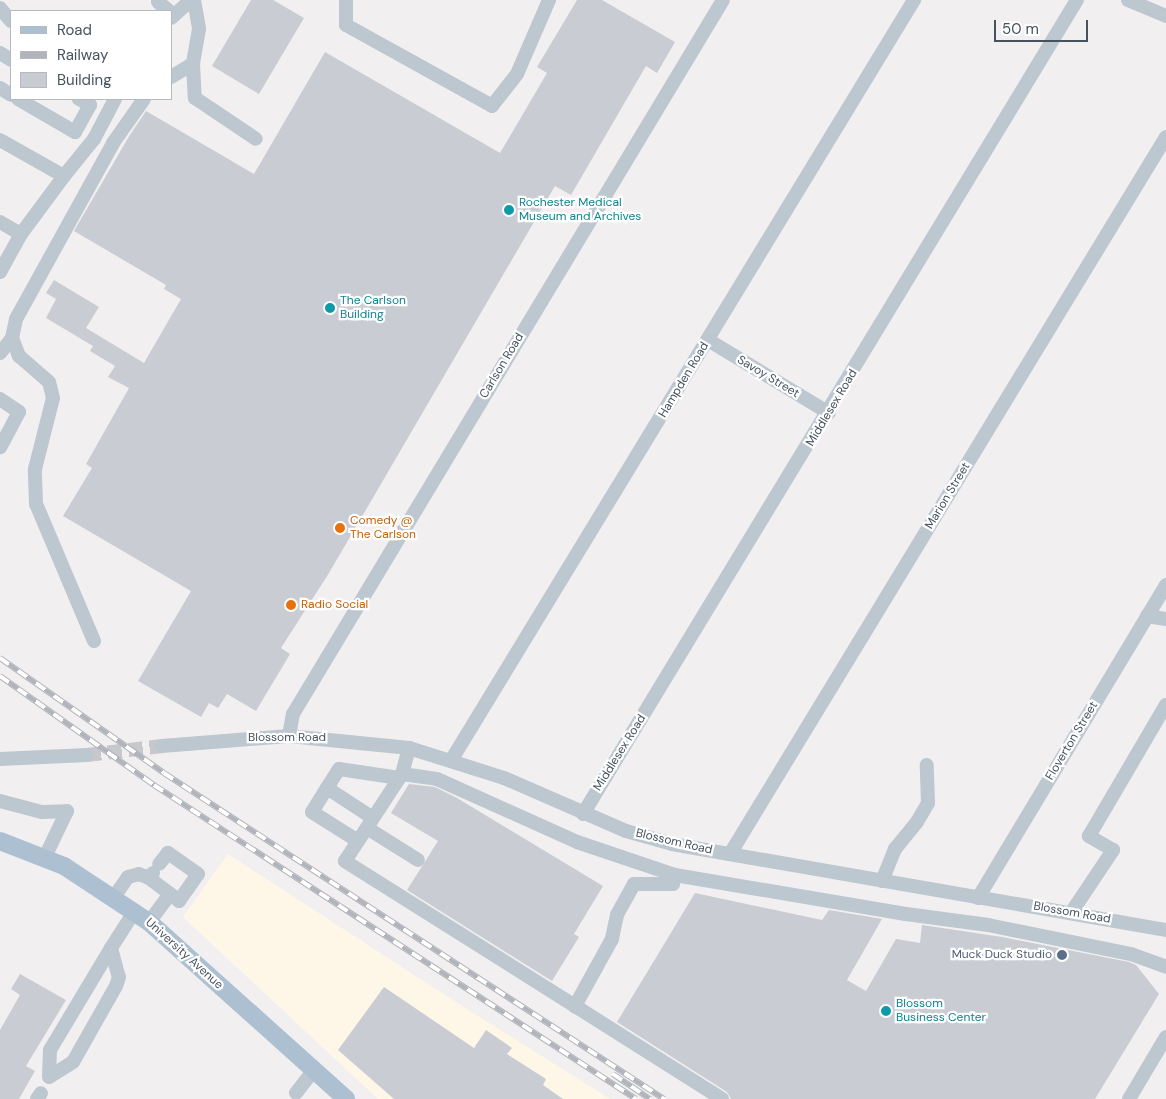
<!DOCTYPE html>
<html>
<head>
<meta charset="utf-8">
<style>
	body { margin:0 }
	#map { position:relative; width:1166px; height:1099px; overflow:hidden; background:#f2eff0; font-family:"DM Sans",sans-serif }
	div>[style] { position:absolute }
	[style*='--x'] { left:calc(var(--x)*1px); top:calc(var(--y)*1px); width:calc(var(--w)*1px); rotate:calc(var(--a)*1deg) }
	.commercial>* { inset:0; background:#fef7e8 }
	.building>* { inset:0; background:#c9ccd3 }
	.minor-tunnel>* { height:14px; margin-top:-7px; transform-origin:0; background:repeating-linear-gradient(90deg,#c7c8cc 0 14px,transparent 0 21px) }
	.minor>* { height:14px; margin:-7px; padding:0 7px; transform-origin:7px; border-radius:7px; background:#bcc7d0 }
	.major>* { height:18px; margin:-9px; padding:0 9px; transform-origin:9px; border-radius:9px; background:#adc0d1 }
	.rail>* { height:5.5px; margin-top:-2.75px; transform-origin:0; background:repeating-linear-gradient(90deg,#fff 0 11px,#b1b5bb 0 22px); box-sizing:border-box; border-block:1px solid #b1b5bb }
	.dots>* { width:14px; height:14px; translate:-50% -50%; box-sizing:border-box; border:2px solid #fff; border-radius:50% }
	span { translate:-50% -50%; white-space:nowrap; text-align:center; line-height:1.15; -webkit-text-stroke:4.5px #fff; paint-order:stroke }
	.culture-label { font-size:12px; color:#0d838f }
	.left { translate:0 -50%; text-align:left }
	.street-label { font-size:12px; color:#46535f }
	.food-label { font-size:12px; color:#c56008 }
	.service-label { font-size:12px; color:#4e5e75 }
	.right { translate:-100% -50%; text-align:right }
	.legend { position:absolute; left:10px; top:10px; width:162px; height:90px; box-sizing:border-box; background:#fff; border:1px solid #b5babf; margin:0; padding:6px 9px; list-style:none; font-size:15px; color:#46535f }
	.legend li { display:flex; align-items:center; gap:10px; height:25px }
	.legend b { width:25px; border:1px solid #b5babf }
	.scale { position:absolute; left:994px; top:20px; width:94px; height:22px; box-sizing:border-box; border:2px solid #46535f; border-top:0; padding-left:6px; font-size:15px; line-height:18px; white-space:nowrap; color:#46535f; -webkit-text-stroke:4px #fff; paint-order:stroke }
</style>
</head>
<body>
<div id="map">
	<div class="commercial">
		<i style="clip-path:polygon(228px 854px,448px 997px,610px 1099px,378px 1099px,183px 917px)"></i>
	</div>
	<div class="building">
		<i style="clip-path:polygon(251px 0,273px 0,304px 18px,259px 94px,212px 66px)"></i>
		<i style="clip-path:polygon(577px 0,602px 0,675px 42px,657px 73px,646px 66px,571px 195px,555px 186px,329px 573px,281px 648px,290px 654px,256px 711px,227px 694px,218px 708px,209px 703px,201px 717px,138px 681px,191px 591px,63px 516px,92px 468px,86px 464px,129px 388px,108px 377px,115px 366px,90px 351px,93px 346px,46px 318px,56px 299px,46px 293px,54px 280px,99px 307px,86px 328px,144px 363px,181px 299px,164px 289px,166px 285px,74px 231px,128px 138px,146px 111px,254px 174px,325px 52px,500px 153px,547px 73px,537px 67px)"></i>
		<i style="clip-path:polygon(409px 784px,435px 787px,457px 798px,603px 886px,574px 934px,579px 937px,552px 981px,407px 890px,438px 841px,391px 813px)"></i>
		<i style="clip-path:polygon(695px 893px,822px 920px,829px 910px,882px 919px,847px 980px,866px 991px,896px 939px,920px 943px,922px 925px,1002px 937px,1129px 962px,1136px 965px,1159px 994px,1095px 1099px,731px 1099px,727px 1092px,617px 1022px)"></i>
		<i style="clip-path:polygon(20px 974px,66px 1000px,26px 1066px,35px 1071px,19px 1099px,0 1099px,0 1030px,20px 995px,11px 989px)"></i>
		<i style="clip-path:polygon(384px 987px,474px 1048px,486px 1030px,512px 1048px,507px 1054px,546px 1079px,543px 1085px,563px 1099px,394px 1099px,338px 1050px)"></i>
	</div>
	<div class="minor-tunnel">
		<i style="--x:87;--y:755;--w:76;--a:-6.8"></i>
	</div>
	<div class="minor">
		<i style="--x:194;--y:0;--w:29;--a:80"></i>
		<i style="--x:199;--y:29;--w:36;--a:100"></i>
		<i style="--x:193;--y:64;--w:34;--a:87"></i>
		<i style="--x:195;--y:98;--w:73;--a:33.9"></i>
		<i style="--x:346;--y:0;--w:25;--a:90"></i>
		<i style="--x:346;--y:25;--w:167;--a:29"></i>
		<i style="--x:492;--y:106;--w:41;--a:-52"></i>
		<i style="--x:517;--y:74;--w:81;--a:-66.6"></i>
		<i style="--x:1128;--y:0;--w:41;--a:22.8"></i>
		<i style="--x:158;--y:2;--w:14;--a:39"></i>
		<i style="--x:0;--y:8;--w:17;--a:50"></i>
		<i style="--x:171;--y:18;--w:27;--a:-42"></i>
		<i style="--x:0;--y:53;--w:13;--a:32"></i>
		<i style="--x:171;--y:77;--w:26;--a:-31"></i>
		<i style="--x:0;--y:88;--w:13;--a:32"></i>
		<i style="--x:18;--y:99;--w:66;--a:30.1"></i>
		<i style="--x:75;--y:132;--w:31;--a:-61"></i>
		<i style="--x:90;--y:105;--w:13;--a:-151"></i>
		<i style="--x:0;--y:140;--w:73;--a:29.4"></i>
		<i style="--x:64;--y:176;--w:48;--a:-51"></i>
		<i style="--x:94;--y:139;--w:45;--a:-62.3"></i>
		<i style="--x:0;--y:222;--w:24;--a:30"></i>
		<i style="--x:0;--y:272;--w:43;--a:-61.1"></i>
		<i style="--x:21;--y:234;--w:72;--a:-53.4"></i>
		<i style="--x:708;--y:340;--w:141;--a:31.1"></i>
		<i style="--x:0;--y:353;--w:19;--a:-51"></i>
		<i style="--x:0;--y:399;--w:23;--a:34"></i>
		<i style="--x:19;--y:412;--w:40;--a:118"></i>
		<i style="--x:1147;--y:616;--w:19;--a:9"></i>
		<i style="--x:94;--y:641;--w:149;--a:-112.9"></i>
		<i style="--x:36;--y:504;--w:35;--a:-92"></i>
		<i style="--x:35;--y:469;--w:73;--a:-75.8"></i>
		<i style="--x:53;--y:398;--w:16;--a:-104"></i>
		<i style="--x:49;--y:382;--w:40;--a:-139"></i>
		<i style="--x:19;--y:356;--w:19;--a:-111"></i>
		<i style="--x:12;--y:338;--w:19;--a:-78"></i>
		<i style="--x:16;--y:319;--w:201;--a:-61.1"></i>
		<i style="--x:113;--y:143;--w:54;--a:-54.8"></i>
		<i style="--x:289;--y:736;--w:22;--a:-80"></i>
		<i style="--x:293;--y:714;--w:833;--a:-58.94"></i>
		<i style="--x:162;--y:746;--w:127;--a:-4.5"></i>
		<i style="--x:289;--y:736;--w:121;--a:5.7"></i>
		<i style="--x:409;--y:748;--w:100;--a:17.5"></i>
		<i style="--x:504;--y:778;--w:133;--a:23.5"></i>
		<i style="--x:626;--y:831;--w:48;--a:15.8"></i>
		<i style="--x:672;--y:844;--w:501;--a:9.88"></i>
		<i style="--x:0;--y:759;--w:87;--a:-2.6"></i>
		<i style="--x:452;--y:759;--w:889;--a:-58.67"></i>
		<i style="--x:402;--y:774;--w:35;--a:8"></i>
		<i style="--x:437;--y:779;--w:154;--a:24.2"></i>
		<i style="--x:577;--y:842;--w:103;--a:18.6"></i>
		<i style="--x:675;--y:875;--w:9;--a:103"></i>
		<i style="--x:673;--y:884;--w:39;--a:180"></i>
		<i style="--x:634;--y:884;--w:35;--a:119"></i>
		<i style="--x:617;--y:915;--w:25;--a:102"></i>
		<i style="--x:612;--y:939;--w:77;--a:118.9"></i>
		<i style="--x:575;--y:1006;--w:272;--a:-147.8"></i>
		<i style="--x:345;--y:861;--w:104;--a:-56.8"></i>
		<i style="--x:402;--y:774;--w:27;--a:-75"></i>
		<i style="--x:327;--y:788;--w:22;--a:-58"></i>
		<i style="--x:339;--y:769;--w:61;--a:8.5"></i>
		<i style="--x:0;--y:801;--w:43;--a:14.7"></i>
		<i style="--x:42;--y:812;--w:25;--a:-2"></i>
		<i style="--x:67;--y:811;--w:51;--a:115.6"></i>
		<i style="--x:583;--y:814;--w:952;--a:-58.75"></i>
		<i style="--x:367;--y:828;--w:60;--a:32.1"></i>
		<i style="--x:358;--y:841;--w:54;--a:-147.8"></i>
		<i style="--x:312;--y:812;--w:28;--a:-58"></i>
		<i style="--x:327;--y:788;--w:55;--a:33.1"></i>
		<i style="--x:730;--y:854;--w:839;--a:-58.7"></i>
		<i style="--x:153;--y:873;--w:6;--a:129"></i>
		<i style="--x:149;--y:878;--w:38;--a:37"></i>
		<i style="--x:179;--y:901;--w:33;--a:-55"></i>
		<i style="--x:198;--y:874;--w:37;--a:-145"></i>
		<i style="--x:168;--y:853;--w:14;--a:129"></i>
		<i style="--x:675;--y:875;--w:234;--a:9.6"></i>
		<i style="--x:906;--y:914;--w:83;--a:7.6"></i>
		<i style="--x:988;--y:925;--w:146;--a:11.5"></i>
		<i style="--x:1131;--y:954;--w:37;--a:20"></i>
		<i style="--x:882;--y:881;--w:35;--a:-68"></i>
		<i style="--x:895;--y:849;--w:35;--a:-51"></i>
		<i style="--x:917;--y:822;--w:22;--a:-60"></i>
		<i style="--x:928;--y:803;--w:38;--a:-92"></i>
		<i style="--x:114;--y:897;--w:24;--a:-55"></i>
		<i style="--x:128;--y:877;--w:11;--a:-15"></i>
		<i style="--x:139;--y:874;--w:11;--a:22"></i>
		<i style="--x:978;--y:898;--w:365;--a:-59"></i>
		<i style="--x:1071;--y:913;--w:76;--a:-56.3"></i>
		<i style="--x:1113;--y:850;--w:28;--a:-150"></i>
		<i style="--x:1089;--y:836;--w:152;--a:-59.6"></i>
		<i style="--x:149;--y:922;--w:35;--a:-53"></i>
		<i style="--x:111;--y:948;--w:30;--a:75"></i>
		<i style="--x:119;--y:977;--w:9;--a:108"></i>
		<i style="--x:116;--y:986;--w:87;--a:119.5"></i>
		<i style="--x:73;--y:1062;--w:28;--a:148"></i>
		<i style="--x:49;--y:1077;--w:27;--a:-88"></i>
		<i style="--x:50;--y:1050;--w:119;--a:-59.1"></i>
		<i style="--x:111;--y:948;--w:43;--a:-57.4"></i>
		<i style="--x:575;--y:1006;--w:174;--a:32.3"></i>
		<i style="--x:296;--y:1093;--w:29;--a:-52"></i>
		<i style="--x:37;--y:1099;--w:7;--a:-56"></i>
		<i style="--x:1129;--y:1099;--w:72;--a:-59.2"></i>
	</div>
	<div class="major">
		<i style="--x:0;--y:841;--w:69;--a:21.3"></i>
		<i style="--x:64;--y:866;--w:102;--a:33.4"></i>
		<i style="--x:149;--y:922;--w:265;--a:41.9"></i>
	</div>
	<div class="rail">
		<i style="--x:0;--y:658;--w:200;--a:35"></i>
		<i style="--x:164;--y:773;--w:597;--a:33.1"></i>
		<i style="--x:0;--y:676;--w:189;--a:35.3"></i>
		<i style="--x:154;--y:785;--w:575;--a:33.08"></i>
		<i style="--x:613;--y:1074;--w:45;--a:34"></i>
	</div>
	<div class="dots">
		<i style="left:509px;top:210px;background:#0f9aa8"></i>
		<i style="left:330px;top:308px;background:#0f9aa8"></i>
		<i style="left:340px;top:528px;background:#e8710a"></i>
		<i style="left:291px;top:605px;background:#e8710a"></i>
		<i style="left:1062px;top:955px;background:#5c6f8a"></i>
		<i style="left:886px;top:1011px;background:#0f9aa8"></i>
	</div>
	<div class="culture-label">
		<span class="left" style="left:519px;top:210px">Rochester Medical<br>Museum and Archives</span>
		<span class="left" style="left:340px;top:308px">The Carlson<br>Building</span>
		<span class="left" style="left:896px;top:1011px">Blossom<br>Business Center</span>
	</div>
	<div class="street-label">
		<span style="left:502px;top:366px;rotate:-59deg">Carlson Road</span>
		<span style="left:768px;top:377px;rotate:31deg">Savoy Street</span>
		<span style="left:684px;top:380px;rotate:-59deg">Hampden Road</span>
		<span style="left:832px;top:408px;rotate:-59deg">Middlesex Road</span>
		<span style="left:948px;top:496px;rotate:-59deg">Marion Street</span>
		<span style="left:287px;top:738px">Blossom Road</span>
		<span style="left:1072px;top:741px;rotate:-59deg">Floverton Street</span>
		<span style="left:620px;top:753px;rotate:-58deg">Middlesex Road</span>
		<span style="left:674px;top:842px;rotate:13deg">Blossom Road</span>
		<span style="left:1072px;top:913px;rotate:10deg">Blossom Road</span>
		<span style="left:184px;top:954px;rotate:42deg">University Avenue</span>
	</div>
	<div class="food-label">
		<span class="left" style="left:350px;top:528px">Comedy @<br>The Carlson</span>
		<span class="left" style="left:301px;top:605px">Radio Social</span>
	</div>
	<div class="service-label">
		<span class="right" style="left:1052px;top:955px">Muck Duck Studio</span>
	</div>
	<ul class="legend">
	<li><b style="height:6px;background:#adc0d1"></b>Road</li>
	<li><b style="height:6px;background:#b1b5bb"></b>Railway</li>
	<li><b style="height:14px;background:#c9ccd3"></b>Building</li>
	</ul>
	<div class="scale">50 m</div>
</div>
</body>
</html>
